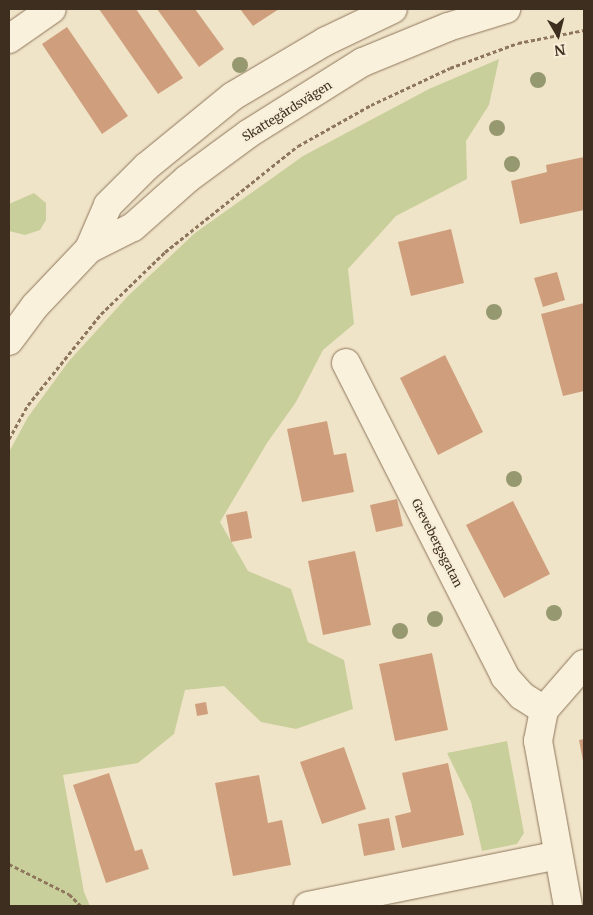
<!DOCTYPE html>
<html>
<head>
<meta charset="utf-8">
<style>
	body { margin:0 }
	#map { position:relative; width:593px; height:915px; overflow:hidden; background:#f0e4c8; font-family:Merriweather,serif }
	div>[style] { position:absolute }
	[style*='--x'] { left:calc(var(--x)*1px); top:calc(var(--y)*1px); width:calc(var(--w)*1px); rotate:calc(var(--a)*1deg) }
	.green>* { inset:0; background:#c9cf9b }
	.building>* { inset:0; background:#cf9f7d }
	.path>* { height:3px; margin-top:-1.5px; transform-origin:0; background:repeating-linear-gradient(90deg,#8d765c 0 4px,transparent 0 6.5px) }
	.roads { filter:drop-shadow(0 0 1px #8d765c) drop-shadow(0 0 1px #8d765c) }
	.minor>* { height:28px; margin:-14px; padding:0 14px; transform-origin:14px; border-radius:14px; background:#faf1dc }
	.tertiary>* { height:28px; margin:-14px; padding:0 14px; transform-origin:14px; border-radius:14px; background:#faf1dc }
	.trees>* { width:16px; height:16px; margin:-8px; border-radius:50%; background:#96986f }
	span { translate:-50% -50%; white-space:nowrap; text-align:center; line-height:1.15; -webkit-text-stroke:5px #f7eed8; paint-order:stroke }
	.street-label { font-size:12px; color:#3d2e20 }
	.frame { position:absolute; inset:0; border:10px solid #3d2e20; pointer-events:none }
	.north { position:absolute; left:533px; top:10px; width:50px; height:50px; -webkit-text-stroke:4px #f7eed8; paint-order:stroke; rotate:172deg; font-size:14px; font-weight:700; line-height:20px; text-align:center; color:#3d2e20 }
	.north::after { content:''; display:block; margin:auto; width:18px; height:22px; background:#3d2e20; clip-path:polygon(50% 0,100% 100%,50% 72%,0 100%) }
</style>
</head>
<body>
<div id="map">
	<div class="green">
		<i style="clip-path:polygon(499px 59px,489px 105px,466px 141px,467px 179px,396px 216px,348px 269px,354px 324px,323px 350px,296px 402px,267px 443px,220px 522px,248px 571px,291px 589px,308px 642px,344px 660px,353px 709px,296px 729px,261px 722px,224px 686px,185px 690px,174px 734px,138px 763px,63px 775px,84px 892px,90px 906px,9px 906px,9px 452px,28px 417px,69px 361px,128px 296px,195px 233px,303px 156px,429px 89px)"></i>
		<i style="clip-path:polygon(34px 193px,46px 203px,46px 220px,40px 230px,25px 235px,9px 231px,9px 204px)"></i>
		<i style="clip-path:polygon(507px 741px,524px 833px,517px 844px,482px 851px,471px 802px,447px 753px)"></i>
	</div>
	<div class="building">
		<i style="clip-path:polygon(99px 9px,136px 9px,183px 78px,158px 94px)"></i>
		<i style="clip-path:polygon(157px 9px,195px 9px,224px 49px,199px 67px)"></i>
		<i style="clip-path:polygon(240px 9px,279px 9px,253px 26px)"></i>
		<i style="clip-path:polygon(67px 27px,128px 116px,102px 134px,42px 44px)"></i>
		<i style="clip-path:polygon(584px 157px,584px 210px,520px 224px,511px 181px,547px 172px,546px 165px)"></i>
		<i style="clip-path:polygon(451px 229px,464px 283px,411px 296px,398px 242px)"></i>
		<i style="clip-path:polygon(557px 272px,565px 300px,543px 307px,534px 278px)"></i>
		<i style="clip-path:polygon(584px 303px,584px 391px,563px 396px,541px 314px)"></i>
		<i style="clip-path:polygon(445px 355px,483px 432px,438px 455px,400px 378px)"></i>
		<i style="clip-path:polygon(327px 421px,334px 455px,346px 453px,354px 492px,302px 502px,287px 429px)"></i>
		<i style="clip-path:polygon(397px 499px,403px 526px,376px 532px,370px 505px)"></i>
		<i style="clip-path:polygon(513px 501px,550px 574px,504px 598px,466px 525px)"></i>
		<i style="clip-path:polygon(247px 511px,252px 538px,231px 542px,226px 515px)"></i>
		<i style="clip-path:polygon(355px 551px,371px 625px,323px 635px,308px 561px)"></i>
		<i style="clip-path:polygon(432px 653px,448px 730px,395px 741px,379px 664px)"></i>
		<i style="clip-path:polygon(206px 702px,208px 714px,197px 716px,195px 704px)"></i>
		<i style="clip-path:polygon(584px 739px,584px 761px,583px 761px,579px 740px)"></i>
		<i style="clip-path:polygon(344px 747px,366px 809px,322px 824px,300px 762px)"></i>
		<i style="clip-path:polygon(448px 763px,464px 835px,402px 848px,395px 816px,411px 812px,402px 773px)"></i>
		<i style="clip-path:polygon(109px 773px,135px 851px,142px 849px,149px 869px,106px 883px,73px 785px)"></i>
		<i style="clip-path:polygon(259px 775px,268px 823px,282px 820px,291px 865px,233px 876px,215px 783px)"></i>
		<i style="clip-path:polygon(389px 818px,395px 850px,364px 856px,358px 824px)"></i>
	</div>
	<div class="path">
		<i style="--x:9;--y:439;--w:39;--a:-61"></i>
		<i style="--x:28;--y:405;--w:117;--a:-51.3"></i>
		<i style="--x:101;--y:314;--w:89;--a:-44.1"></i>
		<i style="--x:165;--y:252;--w:170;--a:-38.6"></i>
		<i style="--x:298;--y:146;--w:84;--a:-29.3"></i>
		<i style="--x:371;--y:105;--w:87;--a:-25.1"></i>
		<i style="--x:450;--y:68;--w:72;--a:-20.2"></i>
		<i style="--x:518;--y:43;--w:67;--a:-11.1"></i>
		<i style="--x:9;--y:864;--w:67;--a:26.6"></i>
		<i style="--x:69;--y:894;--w:17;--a:45"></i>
	</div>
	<div class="roads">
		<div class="minor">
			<i style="--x:9;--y:39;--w:52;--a:-34.9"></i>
			<i style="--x:346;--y:363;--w:352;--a:63.1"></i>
			<i style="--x:505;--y:677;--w:25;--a:48"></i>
			<i style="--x:522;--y:696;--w:26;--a:32"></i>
			<i style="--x:308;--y:906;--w:255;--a:-11.5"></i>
			<i style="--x:568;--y:906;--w:168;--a:-100.3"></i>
			<i style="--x:538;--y:741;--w:32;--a:-79"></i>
			<i style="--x:544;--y:710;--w:61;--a:-49"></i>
		</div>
		<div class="tertiary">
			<i style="--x:89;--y:249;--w:49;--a:-26.6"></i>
			<i style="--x:133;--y:227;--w:72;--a:-41.6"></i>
			<i style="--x:187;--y:179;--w:76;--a:-36.4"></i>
			<i style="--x:248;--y:134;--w:136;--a:-32.1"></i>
			<i style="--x:363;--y:62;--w:92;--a:-22.4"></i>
			<i style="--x:448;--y:27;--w:61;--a:-17.2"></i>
			<i style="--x:9;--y:341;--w:44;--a:-53.4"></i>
			<i style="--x:35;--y:306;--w:79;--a:-46.5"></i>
			<i style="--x:89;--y:249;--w:48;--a:-66.6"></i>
			<i style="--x:108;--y:205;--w:54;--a:-45"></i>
			<i style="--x:146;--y:167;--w:112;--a:-39.2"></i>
			<i style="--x:233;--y:96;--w:108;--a:-30.6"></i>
			<i style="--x:326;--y:41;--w:74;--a:-25.5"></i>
		</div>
	</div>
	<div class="trees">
		<i style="left:240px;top:65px"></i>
		<i style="left:538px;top:80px"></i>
		<i style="left:497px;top:128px"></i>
		<i style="left:512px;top:164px"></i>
		<i style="left:494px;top:312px"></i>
		<i style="left:514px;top:479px"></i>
		<i style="left:554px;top:613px"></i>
		<i style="left:435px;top:619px"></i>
		<i style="left:400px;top:631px"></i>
	</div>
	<div class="street-label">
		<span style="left:287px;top:111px;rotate:-32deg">Skattegårdsvägen</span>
		<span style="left:437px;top:543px;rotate:63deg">Grevebergsgatan</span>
	</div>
	<div class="frame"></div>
	<div class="north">N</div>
</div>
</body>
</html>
